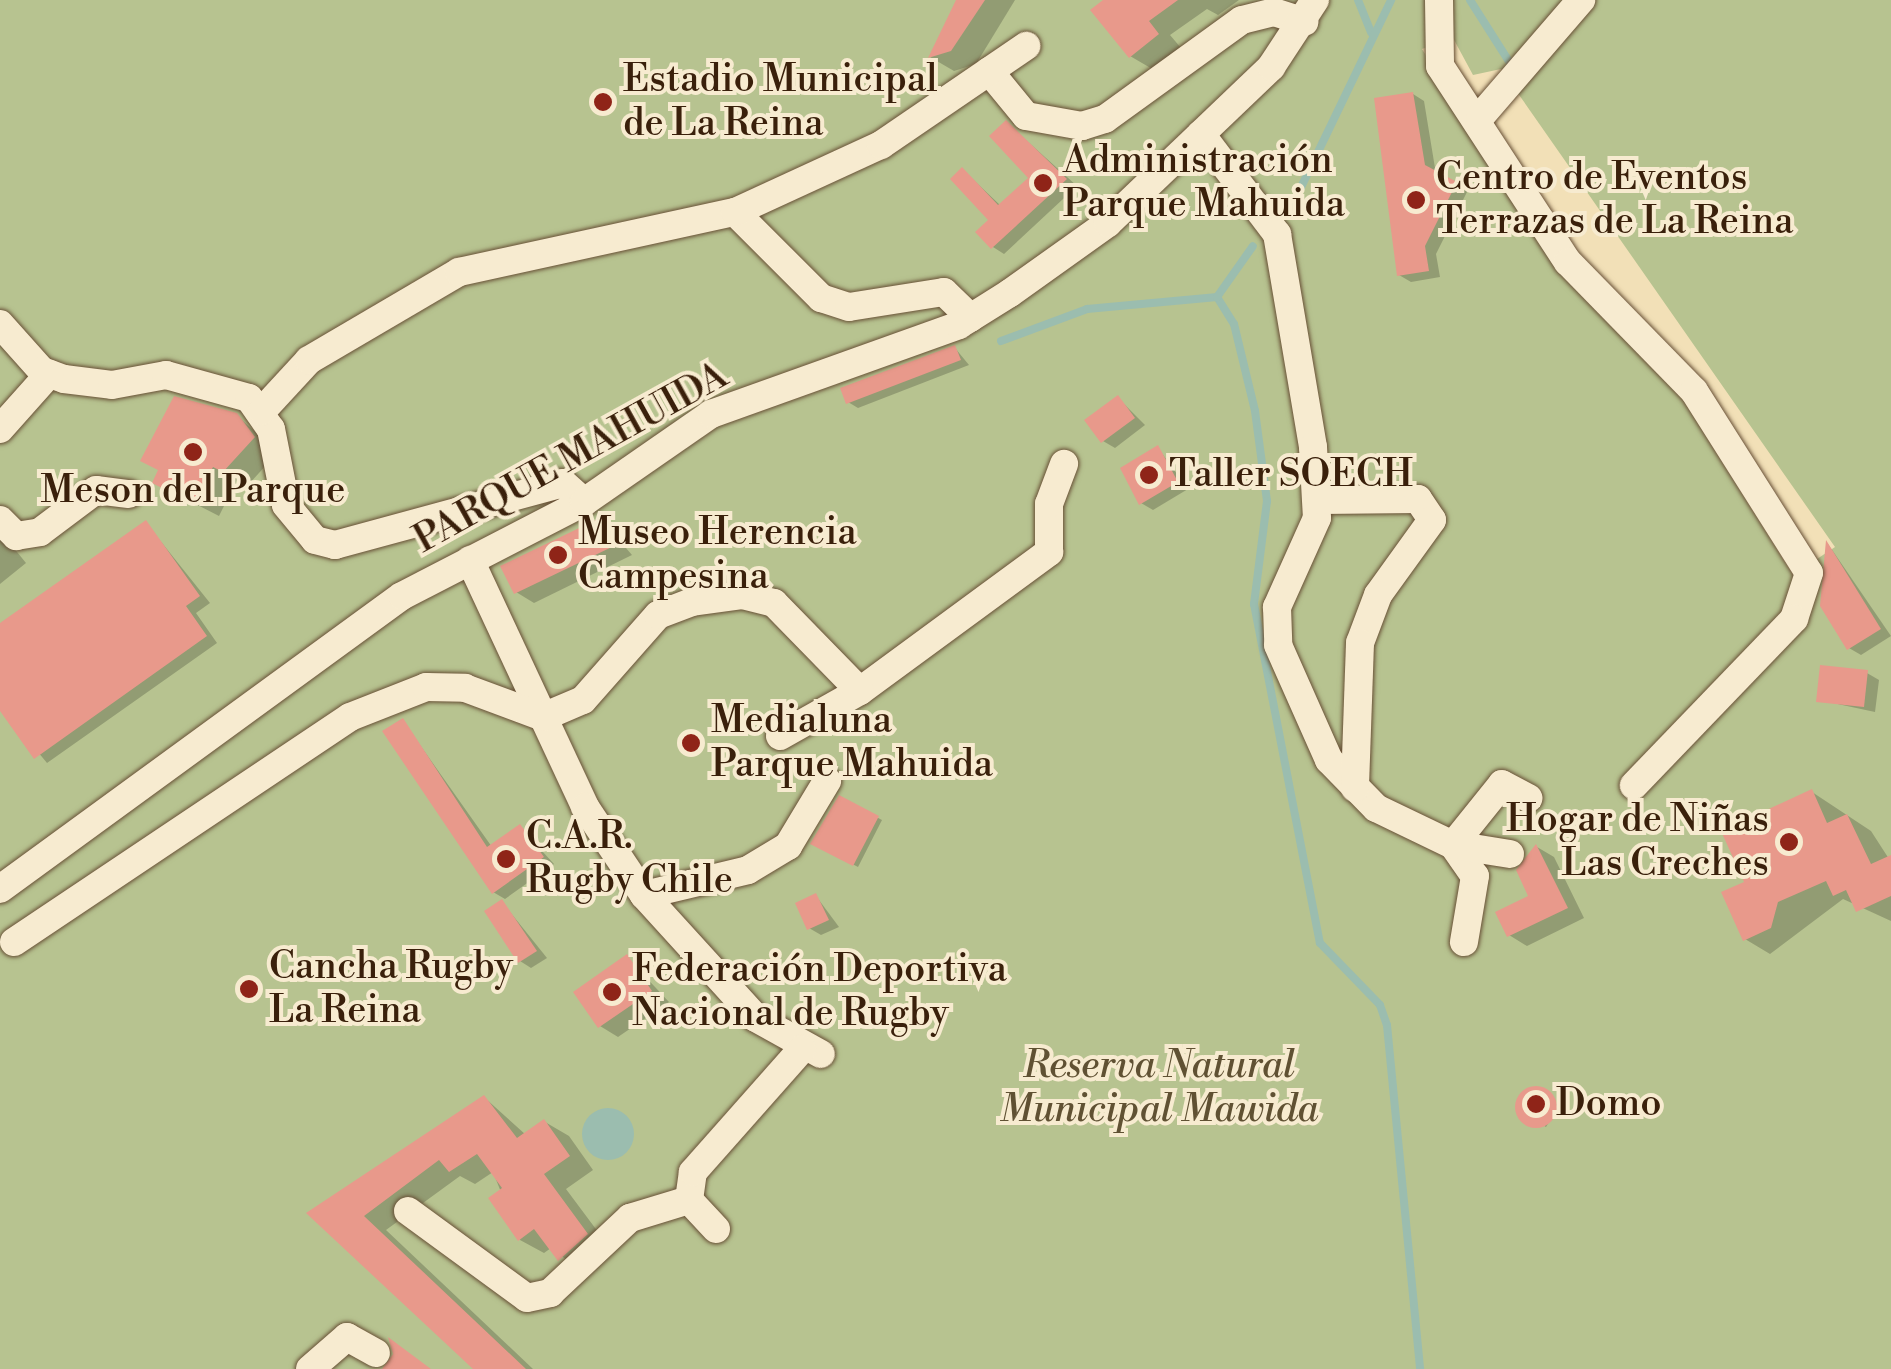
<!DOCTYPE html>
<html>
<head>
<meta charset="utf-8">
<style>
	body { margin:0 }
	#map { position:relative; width:1891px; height:1369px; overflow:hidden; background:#f2e0b7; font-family:"Libre Bodoni",serif }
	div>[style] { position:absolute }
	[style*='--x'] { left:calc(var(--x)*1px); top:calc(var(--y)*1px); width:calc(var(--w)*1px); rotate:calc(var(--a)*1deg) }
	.green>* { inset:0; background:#b7c390 }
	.water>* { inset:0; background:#9bbdaf }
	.round { border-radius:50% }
	.shadow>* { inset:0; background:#0003 }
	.stream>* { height:8px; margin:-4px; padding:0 4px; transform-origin:4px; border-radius:4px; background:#9bbdaf }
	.building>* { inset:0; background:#e8998b }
	.roads { filter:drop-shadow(0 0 2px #685036) drop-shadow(0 0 2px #685036) }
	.minor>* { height:28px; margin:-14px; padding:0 14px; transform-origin:14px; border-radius:14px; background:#f7ebd0 }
	.dots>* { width:28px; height:28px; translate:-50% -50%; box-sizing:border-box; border:5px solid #f7ebd0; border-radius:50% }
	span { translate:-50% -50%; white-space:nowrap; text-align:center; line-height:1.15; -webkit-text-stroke:8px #f7ebd0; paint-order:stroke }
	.poi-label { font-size:38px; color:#3a200b }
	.left { translate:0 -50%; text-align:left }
	.right { translate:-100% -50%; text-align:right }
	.street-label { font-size:38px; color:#3a200b }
	.park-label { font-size:38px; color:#605133; font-style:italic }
</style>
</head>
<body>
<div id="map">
	<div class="green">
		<i style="clip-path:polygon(evenodd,0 0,1891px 0,1891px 1369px,0 1369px,0 0,1453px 38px,1473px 75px,1501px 69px,1835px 547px,1793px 575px,1683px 400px,1557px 270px,1422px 49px,1453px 38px)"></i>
	</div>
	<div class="water">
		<i class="round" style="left:582px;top:1108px;width:52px;height:52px"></i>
	</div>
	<div class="shadow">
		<i style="clip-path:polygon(959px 0,1015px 0,976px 64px,954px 71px,930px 57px)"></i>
		<i style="clip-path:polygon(1107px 0,1239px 0,1218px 15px,1207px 9px,1170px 35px,1181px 48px,1154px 70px,1130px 56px)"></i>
		<i style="clip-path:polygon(1413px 94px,1424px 101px,1436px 174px,1468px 190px,1436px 254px,1440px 277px,1411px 282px,1399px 275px)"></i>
		<i style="clip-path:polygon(1007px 123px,1077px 186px,1004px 254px,993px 247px,991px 221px,963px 170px,1001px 206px,1031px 178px)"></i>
		<i style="clip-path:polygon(955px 348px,969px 365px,858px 408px,848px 402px)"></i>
		<i style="clip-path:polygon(1118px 398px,1145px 425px,1115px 448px,1103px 441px)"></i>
		<i style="clip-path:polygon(236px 415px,278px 452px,249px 484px,238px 478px,219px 516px,180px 496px)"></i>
		<i style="clip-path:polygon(1158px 448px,1188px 489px,1153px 510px,1141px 503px)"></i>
		<i style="clip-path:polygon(602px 520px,632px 555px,534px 603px,516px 592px)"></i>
		<i style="clip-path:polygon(146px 523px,210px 603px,196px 613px,217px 643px,47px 763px,0 706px,0 626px)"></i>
		<i style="clip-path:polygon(0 531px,26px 563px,0 584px)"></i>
		<i style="clip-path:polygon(1828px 544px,1891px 636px,1861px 655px,1849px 648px)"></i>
		<i style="clip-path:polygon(1867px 673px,1879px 680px,1875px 712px,1819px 700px)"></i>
		<i style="clip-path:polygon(403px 721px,492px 847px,520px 827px,554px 864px,505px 899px,493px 892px)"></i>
		<i style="clip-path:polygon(1812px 792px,1871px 831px,1891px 862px,1891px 921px,1843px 899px,1770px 954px,1745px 939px,1748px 883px)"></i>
		<i style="clip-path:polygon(840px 798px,882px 820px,858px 867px,813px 843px)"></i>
		<i style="clip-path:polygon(1537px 847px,1554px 857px,1584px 918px,1527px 946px,1509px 935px,1532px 897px)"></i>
		<i style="clip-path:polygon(816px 896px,839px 927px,821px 935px,809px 928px)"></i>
		<i style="clip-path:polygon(502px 902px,547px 958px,531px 968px,520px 961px)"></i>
		<i style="clip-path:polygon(627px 957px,669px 1002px,618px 1037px,600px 1026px)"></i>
		<i style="clip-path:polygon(1529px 1090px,1559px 1105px,1546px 1127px,1518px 1109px)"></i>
		<i style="clip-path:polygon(485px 1098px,526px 1135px,545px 1122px,569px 1136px,593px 1170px,566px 1189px,610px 1248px,584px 1273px,551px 1248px,544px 1253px,520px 1240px,493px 1172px,475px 1184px,460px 1176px,386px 1230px,533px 1369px,477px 1369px,310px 1213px)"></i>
	</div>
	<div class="stream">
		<i style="--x:1358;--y:0;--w:35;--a:68"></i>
		<i style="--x:1470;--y:0;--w:75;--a:57.6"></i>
		<i style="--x:1292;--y:206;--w:229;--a:-64.3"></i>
		<i style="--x:1217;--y:297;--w:32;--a:58"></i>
		<i style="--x:1234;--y:324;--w:89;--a:76.4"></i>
		<i style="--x:1255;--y:411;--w:91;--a:82.4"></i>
		<i style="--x:1267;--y:501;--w:104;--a:97.2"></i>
		<i style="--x:1254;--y:604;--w:345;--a:79"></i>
		<i style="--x:1320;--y:943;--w:86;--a:45.9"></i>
		<i style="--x:1380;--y:1005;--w:21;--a:71"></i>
		<i style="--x:1387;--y:1025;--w:346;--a:84.5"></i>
		<i style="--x:1001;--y:341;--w:92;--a:-20.4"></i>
		<i style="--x:1087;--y:309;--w:131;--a:-5.3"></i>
		<i style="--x:1217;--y:297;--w:62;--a:-54.8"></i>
	</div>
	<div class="building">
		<i style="clip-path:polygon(956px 0,985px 0,951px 51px,928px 58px)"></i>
		<i style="clip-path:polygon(1103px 0,1178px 0,1149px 21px,1159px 34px,1129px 58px,1090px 10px)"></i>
		<i style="clip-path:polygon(1413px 92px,1425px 165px,1457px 182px,1425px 246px,1429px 271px,1397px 276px,1374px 98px)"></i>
		<i style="clip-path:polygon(1006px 120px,1067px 179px,991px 249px,975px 232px,988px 220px,950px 179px,962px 167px,998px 205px,1028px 178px,989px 136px)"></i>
		<i style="clip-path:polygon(955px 345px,961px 360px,846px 404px,840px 388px)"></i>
		<i style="clip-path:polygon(1118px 395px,1135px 418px,1101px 443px,1084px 420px)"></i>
		<i style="clip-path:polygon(174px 396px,237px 413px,255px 437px,223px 472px,213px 467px,194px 504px,152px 483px,158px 470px,140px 461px)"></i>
		<i style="clip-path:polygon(1158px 445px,1178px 482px,1139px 505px,1120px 468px)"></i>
		<i style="clip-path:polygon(602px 517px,616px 545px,514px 594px,500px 566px)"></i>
		<i style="clip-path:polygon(146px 520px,200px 596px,186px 606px,207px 636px,34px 759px,0 711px,0 623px)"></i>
		<i style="clip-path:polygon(1826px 540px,1881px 629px,1847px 650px,1820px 606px)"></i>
		<i style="clip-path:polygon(1820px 665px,1868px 670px,1864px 707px,1816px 702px)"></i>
		<i style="clip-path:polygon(403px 718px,487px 847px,520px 824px,544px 857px,492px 894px,382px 731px)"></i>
		<i style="clip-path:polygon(1812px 789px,1827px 823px,1847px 814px,1871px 864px,1891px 855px,1891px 896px,1856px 912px,1846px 890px,1833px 896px,1826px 881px,1778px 902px,1771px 928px,1743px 941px,1721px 892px,1744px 882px,1721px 831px)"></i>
		<i style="clip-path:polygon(839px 795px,879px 816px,853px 866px,810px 844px)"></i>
		<i style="clip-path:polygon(1536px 844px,1568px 908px,1507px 937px,1495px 912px,1528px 896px,1516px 870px)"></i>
		<i style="clip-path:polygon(816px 893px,829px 920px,807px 930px,795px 903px)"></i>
		<i style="clip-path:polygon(502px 899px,537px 951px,518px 963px,484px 911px)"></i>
		<i style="clip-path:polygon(627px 954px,652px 991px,598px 1028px,573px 992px)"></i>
		<i class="round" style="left:1515px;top:1086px;width:42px;height:42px"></i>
		<i style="clip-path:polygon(484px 1095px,517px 1138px,544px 1119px,570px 1156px,544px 1174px,588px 1234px,558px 1261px,534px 1229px,518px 1241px,488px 1198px,502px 1188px,477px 1154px,449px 1172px,439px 1160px,364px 1216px,526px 1369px,473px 1369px,306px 1213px)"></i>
		<i style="clip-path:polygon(388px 1337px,431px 1369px,382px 1369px,393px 1354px)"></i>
	</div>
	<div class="roads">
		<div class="minor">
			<i style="--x:1439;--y:0;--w:66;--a:89.1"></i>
			<i style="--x:1440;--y:66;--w:234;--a:56.9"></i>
			<i style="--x:1568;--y:262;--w:180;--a:45.7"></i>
			<i style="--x:1694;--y:391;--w:215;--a:57.7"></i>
			<i style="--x:1809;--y:573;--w:48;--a:108.1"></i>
			<i style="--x:1794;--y:619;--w:231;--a:133.9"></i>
			<i style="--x:989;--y:71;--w:58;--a:50.6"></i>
			<i style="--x:1026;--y:116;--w:57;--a:10.1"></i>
			<i style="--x:1082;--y:126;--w:24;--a:-17"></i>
			<i style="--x:1105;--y:119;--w:169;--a:-35.9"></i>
			<i style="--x:1242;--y:20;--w:33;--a:-14"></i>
			<i style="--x:1274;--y:12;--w:32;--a:18"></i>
			<i style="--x:1480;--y:117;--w:155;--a:-49.2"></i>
			<i style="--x:1201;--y:134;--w:126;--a:52.8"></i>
			<i style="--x:1277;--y:234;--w:216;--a:80.4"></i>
			<i style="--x:1313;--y:447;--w:71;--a:86.8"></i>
			<i style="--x:1317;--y:518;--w:98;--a:114.2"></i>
			<i style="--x:1277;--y:607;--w:38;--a:88"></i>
			<i style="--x:1278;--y:645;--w:126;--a:66.1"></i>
			<i style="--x:1329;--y:760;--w:67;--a:45.6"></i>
			<i style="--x:1376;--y:808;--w:85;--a:25.7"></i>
			<i style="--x:1453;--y:845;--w:38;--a:55"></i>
			<i style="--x:1475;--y:876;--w:67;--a:99.5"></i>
			<i style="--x:735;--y:212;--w:122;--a:45"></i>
			<i style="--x:821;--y:298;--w:29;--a:18"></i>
			<i style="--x:849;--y:307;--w:96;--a:-9"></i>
			<i style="--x:944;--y:292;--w:37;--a:44"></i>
			<i style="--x:0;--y:324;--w:63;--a:48.2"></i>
			<i style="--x:42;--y:371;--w:23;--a:20"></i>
			<i style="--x:64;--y:379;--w:48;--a:7.1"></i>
			<i style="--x:112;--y:385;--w:55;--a:-10.5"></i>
			<i style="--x:166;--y:375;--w:86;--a:15.5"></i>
			<i style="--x:249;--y:398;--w:38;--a:55"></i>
			<i style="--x:271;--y:429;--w:77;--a:78.8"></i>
			<i style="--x:286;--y:505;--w:45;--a:50.4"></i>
			<i style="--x:315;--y:540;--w:21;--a:14"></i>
			<i style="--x:335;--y:545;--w:236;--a:-15.2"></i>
			<i style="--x:563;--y:483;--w:28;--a:42"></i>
			<i style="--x:262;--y:411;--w:69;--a:-47.3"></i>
			<i style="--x:309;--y:360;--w:174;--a:-30.4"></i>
			<i style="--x:459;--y:272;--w:282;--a:-12.3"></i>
			<i style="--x:735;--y:212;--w:161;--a:-24.7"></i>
			<i style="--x:881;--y:145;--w:176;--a:-34.3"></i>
			<i style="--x:0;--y:429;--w:74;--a:-48.3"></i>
			<i style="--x:1320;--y:500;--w:98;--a:-0.6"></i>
			<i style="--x:1418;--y:499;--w:25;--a:56"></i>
			<i style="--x:1432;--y:520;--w:92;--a:125.8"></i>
			<i style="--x:1378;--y:595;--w:51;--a:110.6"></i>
			<i style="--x:1360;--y:643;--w:145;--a:92"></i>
			<i style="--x:0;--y:520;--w:23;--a:45"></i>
			<i style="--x:16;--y:536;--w:24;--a:-9"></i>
			<i style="--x:40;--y:532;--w:70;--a:-36.9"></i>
			<i style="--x:96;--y:490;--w:33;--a:7"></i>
			<i style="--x:470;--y:560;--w:272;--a:65"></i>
			<i style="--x:585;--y:807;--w:106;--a:56.2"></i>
			<i style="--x:644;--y:895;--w:166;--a:47.7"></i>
			<i style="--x:756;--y:1018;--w:74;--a:29"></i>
			<i style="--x:780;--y:736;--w:92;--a:-29.4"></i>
			<i style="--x:860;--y:691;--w:235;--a:-36.3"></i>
			<i style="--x:1049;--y:552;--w:48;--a:-90"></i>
			<i style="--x:1049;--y:504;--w:43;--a:-69.4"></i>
			<i style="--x:1510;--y:854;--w:58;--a:-171"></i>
			<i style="--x:1453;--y:845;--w:78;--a:-51.2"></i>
			<i style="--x:1502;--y:784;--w:30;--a:28"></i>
			<i style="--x:0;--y:889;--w:497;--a:-36.1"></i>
			<i style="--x:402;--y:596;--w:205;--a:-27.3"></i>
			<i style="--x:584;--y:502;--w:155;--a:-34.7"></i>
			<i style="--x:711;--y:414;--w:263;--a:-19.7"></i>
			<i style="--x:959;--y:325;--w:60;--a:-32.1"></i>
			<i style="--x:1010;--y:293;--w:120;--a:-35.5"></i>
			<i style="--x:1108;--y:223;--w:226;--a:-43.7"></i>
			<i style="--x:1271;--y:67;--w:80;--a:-56.7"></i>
			<i style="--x:644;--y:895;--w:107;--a:-13.5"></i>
			<i style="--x:748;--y:870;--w:47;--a:-31"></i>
			<i style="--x:788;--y:846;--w:76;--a:-59"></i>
			<i style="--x:14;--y:942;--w:404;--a:-33.8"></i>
			<i style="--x:350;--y:717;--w:82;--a:-21.5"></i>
			<i style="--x:426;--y:687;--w:39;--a:1"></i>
			<i style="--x:465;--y:688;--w:83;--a:20.4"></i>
			<i style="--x:543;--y:717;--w:43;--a:-23"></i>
			<i style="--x:583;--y:700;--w:113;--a:-48.6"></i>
			<i style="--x:658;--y:615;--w:36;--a:-21"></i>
			<i style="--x:692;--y:602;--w:50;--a:-8"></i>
			<i style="--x:742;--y:595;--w:33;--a:14"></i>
			<i style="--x:774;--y:603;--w:123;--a:45.7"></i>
			<i style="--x:408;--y:1211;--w:147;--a:36.2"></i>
			<i style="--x:527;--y:1298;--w:24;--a:-12"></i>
			<i style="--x:550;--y:1293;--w:110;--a:-43.2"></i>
			<i style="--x:630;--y:1218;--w:62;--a:-17"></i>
			<i style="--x:716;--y:1229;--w:40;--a:-133"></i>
			<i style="--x:689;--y:1200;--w:28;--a:-82"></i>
			<i style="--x:693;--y:1172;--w:164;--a:-48.5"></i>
			<i style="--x:310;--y:1369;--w:49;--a:-40.9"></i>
			<i style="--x:347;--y:1337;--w:33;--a:29"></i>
		</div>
	</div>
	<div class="dots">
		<i style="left:603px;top:102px;background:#8f2418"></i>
		<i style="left:1043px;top:183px;background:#8f2418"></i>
		<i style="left:1416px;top:200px;background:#8f2418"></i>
		<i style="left:193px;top:452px;background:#8f2418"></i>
		<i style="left:1149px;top:475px;background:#8f2418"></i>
		<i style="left:558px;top:555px;background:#8f2418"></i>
		<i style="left:691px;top:743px;background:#8f2418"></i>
		<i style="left:1789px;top:842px;background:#8f2418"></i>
		<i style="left:506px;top:859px;background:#8f2418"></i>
		<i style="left:249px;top:989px;background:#8f2418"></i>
		<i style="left:612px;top:992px;background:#8f2418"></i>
		<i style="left:1536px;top:1104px;background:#8f2418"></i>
	</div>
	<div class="poi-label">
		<span class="left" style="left:623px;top:102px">Estadio Municipal<br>de La Reina</span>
		<span class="left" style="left:1063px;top:183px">Administración<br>Parque Mahuida</span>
		<span class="left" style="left:1436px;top:200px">Centro de Eventos<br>Terrazas de La Reina</span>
		<span class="left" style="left:1169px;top:475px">Taller SOECH</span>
		<span style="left:193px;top:491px">Meson del Parque</span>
		<span class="left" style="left:578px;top:555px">Museo Herencia<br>Campesina</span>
		<span class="left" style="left:711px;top:743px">Medialuna<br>Parque Mahuida</span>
		<span class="right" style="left:1769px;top:842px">Hogar de Niñas<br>Las Creches</span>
		<span class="left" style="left:526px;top:859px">C.A.R.<br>Rugby Chile</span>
		<span class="left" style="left:269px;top:989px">Cancha Rugby<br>La Reina</span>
		<span class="left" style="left:632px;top:992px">Federación Deportiva<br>Nacional de Rugby</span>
		<span class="left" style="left:1556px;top:1104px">Domo</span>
	</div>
	<div class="street-label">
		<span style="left:571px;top:458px;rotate:-29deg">PARQUE MAHUIDA</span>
	</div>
	<div class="park-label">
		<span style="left:1159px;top:1088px">Reserva Natural<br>Municipal Mawida</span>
	</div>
</div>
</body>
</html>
